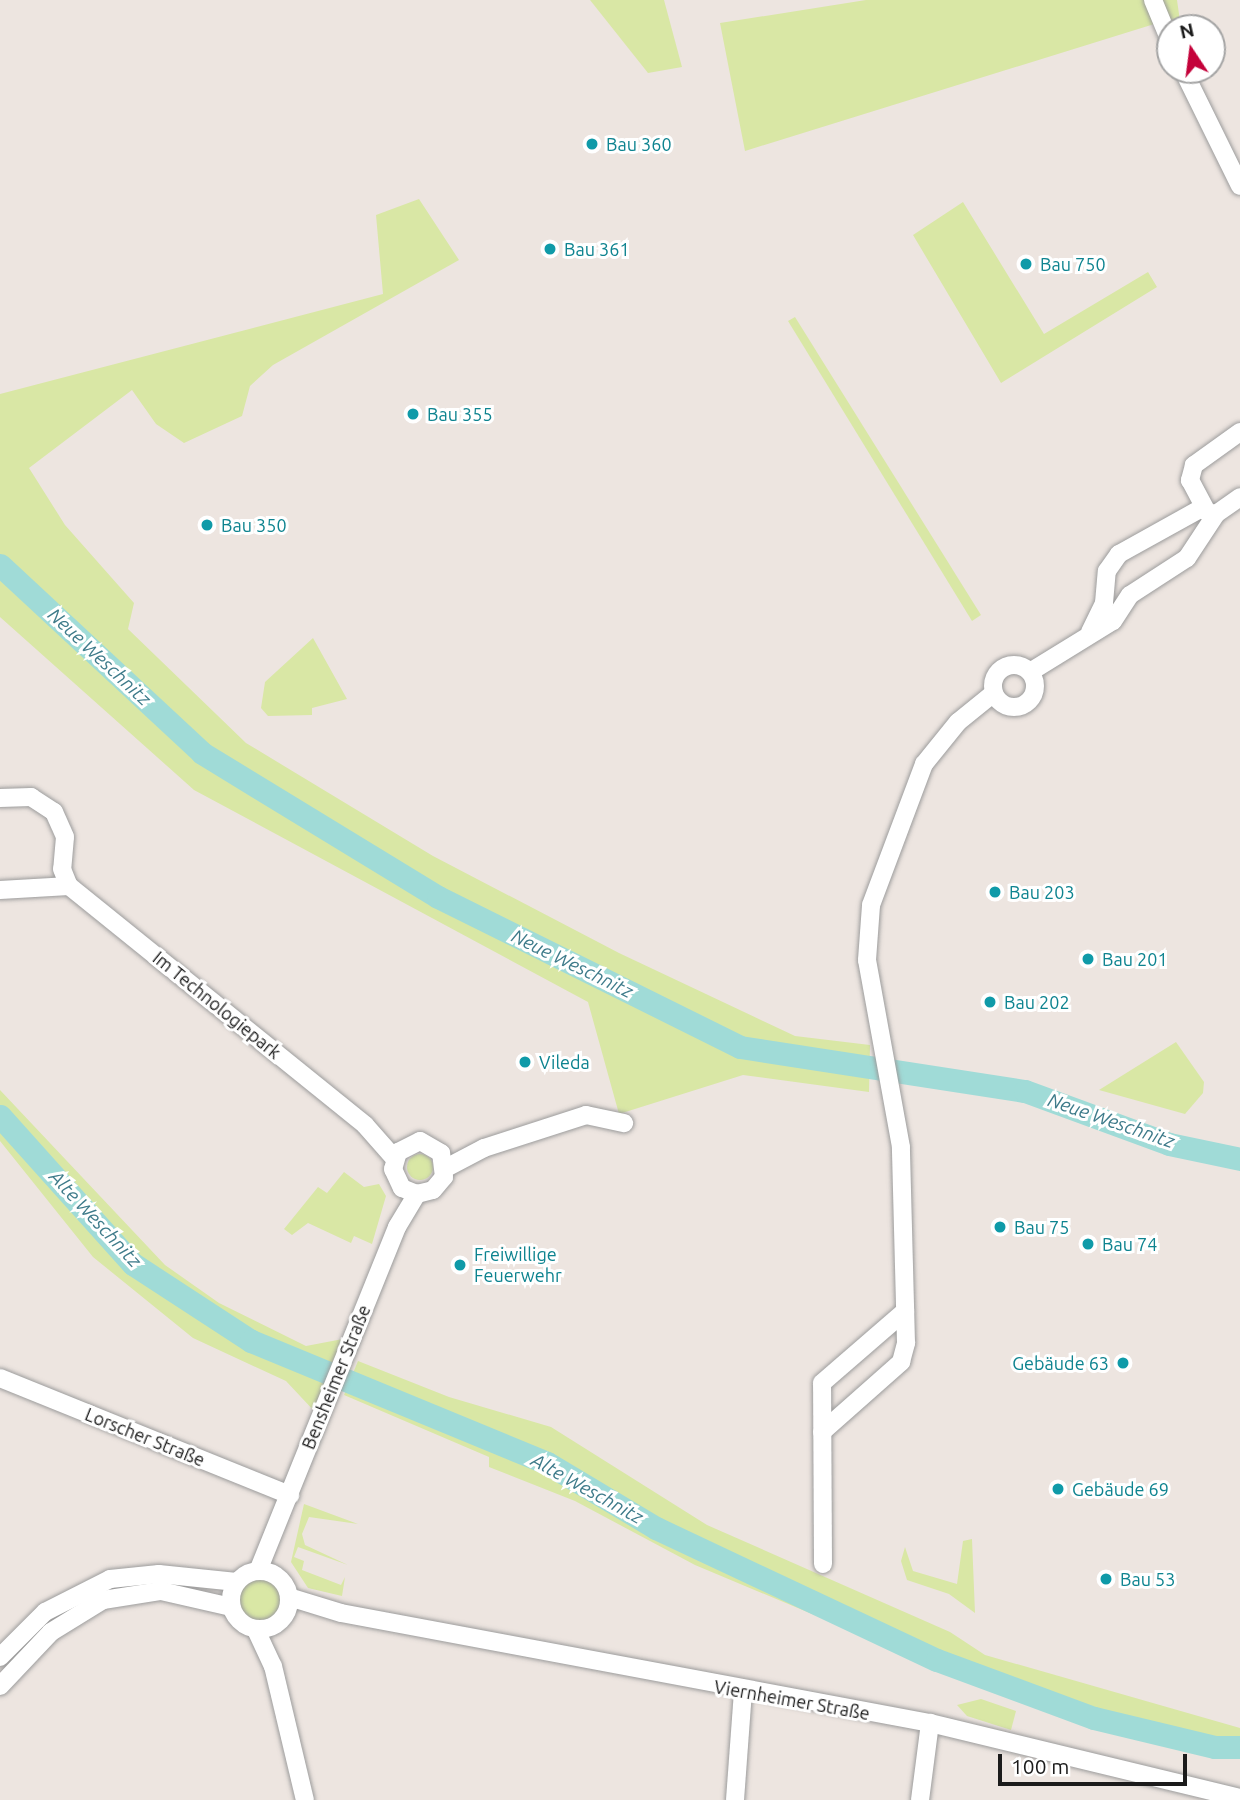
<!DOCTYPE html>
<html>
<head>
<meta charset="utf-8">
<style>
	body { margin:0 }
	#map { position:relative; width:1240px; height:1800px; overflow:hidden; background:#ede5e0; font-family:Ubuntu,sans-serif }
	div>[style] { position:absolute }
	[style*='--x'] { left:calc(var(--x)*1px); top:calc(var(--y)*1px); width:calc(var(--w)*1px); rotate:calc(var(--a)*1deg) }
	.grass>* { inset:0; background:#d9e7a5 }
	.round { border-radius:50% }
	.river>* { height:23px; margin:-11.5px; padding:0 11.5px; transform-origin:11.5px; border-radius:11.5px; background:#a0dbd7 }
	.roads { filter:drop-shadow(0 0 2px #9c9c9c) drop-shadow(0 0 2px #9c9c9c) }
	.minor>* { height:18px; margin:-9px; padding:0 9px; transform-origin:9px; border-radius:9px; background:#fff }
	.minor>.ring { margin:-9px; padding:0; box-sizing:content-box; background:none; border:18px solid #fff; border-radius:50% }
	.dots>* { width:19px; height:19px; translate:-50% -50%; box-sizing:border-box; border:4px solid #fff; border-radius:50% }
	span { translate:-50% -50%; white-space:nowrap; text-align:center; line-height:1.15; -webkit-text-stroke:6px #fff; paint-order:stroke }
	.culture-label { font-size:18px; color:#0d838f }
	.left { translate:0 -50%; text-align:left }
	.right { translate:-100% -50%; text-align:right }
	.street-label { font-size:18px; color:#1b1b1b }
	.water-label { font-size:19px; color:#3e7b8a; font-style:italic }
	.north { position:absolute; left:1156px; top:14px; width:70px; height:70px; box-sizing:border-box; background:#fff; border:2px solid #a4a4a4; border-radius:50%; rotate:347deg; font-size:19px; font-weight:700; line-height:28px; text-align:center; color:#1b1b1b }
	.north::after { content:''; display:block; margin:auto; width:24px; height:32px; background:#c4023a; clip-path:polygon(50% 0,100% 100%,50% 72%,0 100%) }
	.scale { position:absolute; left:998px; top:1754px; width:189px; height:32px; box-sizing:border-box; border:4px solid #1b1b1b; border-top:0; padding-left:9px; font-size:21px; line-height:24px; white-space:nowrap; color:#1b1b1b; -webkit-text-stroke:5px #fff; paint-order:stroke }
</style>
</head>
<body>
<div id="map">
	<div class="grass">
		<i style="clip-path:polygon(590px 0,664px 0,682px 67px,648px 73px)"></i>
		<i style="clip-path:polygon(866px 0,1177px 0,1180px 21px,1164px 21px,745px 151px,720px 23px)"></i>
		<i style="clip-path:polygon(419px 199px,459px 260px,273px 365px,250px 386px,242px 416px,184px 443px,156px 424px,132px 390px,29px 468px,65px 525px,134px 603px,128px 629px,246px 743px,433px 856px,619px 953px,795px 1036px,870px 1045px,869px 1092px,743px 1075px,619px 1114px,588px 1002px,194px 790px,0 617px,0 394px,383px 294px,376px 215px)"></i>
		<i style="clip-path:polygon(963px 202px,1044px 334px,1148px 272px,1157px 287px,1001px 383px,913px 235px)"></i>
		<i style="clip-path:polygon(795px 317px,981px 615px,972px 621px,788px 321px)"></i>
		<i style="clip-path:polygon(313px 638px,347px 699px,312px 708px,312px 715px,268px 716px,261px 708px,265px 682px)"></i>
		<i style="clip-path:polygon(1176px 1042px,1204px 1082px,1203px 1093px,1185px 1114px,1099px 1090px)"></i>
		<i style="clip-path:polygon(0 1090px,165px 1265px,219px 1303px,306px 1346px,348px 1338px,315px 1412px,286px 1381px,193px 1338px,93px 1257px,0 1141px)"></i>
		<i class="round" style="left:407px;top:1154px;width:26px;height:26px"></i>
		<i style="clip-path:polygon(344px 1172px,364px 1187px,379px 1184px,386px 1196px,372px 1244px,354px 1236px,351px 1243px,308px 1223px,292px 1235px,284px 1229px,318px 1187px,327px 1193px)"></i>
		<i style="clip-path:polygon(358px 1361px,449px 1397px,551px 1427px,707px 1525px,950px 1632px,985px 1655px,1240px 1728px,1240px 1752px,1220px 1752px,991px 1689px,695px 1565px,575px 1501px,489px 1467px,489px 1457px,344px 1395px)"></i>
		<i style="clip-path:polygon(304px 1504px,358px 1524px,309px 1517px,302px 1534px,305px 1545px,348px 1565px,298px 1547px,294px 1557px,304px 1561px,302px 1570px,341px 1585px,345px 1577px,342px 1596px,308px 1588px,291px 1562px)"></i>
		<i style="clip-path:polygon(972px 1539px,975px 1613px,949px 1594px,907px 1580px,901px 1561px,905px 1547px,913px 1571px,957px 1584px,963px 1541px)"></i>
		<i class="round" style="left:238px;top:1577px;width:44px;height:44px"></i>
		<i style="clip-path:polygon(981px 1699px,1016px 1711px,1011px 1730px,967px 1716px,957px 1705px)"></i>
	</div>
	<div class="river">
		<i style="--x:0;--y:565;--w:276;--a:42.9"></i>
		<i style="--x:202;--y:753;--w:276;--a:31.4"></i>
		<i style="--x:438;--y:897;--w:337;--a:26.4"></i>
		<i style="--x:740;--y:1047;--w:288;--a:8.8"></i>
		<i style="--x:1025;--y:1091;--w:153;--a:20.2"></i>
		<i style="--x:1169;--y:1144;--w:73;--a:11.9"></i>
		<i style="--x:0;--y:1116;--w:199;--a:48.1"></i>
		<i style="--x:133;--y:1264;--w:141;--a:33.1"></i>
		<i style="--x:251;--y:1341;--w:320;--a:22.4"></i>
		<i style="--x:547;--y:1463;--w:127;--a:30.8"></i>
		<i style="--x:656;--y:1528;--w:310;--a:25.2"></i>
		<i style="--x:937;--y:1660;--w:167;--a:20.3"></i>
		<i style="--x:1094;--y:1718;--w:124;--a:13.5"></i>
		<i style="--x:1215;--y:1747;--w:25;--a:0"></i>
	</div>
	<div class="roads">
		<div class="minor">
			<i style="--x:1153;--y:0;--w:44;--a:67.5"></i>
			<i style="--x:1183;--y:70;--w:129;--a:63.8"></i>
			<i style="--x:1240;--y:432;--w:57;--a:144.3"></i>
			<i style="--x:1194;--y:465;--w:16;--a:105"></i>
			<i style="--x:1190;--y:480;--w:36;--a:62"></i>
			<i style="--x:1207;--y:512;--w:9;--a:13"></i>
			<i style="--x:1216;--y:514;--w:29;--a:-35"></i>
			<i style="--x:1090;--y:632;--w:32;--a:-64"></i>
			<i style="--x:1104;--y:603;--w:32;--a:-85"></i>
			<i style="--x:1107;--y:571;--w:21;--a:-55"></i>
			<i style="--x:1119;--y:554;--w:93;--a:-29.1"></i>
			<i class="ring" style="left:993px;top:665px;width:24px;height:24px"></i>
			<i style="--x:1030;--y:672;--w:97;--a:-31.6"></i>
			<i style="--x:1113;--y:621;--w:31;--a:-57"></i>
			<i style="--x:1130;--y:595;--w:68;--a:-33"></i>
			<i style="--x:1187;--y:558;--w:53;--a:-56.6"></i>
			<i style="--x:0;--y:798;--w:31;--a:-2"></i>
			<i style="--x:31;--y:797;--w:27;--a:33"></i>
			<i style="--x:54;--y:812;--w:27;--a:66"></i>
			<i style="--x:65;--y:837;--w:32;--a:95"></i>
			<i style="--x:62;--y:869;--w:18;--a:68"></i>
			<i style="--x:0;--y:890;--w:69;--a:-3.3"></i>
			<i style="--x:69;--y:886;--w:380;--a:38.9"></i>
			<i style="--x:365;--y:1125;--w:45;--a:48.6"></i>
			<i style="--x:446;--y:1168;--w:43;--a:-27.8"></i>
			<i style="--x:484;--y:1148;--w:107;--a:-17.9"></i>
			<i style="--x:586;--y:1115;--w:39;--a:12"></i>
			<i style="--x:0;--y:1378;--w:313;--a:22"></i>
			<i style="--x:822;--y:1432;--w:106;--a:-41.5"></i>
			<i style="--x:901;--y:1362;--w:20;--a:-75"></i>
			<i style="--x:906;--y:1343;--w:196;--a:-91.5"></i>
			<i style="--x:901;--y:1147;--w:190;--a:-100.3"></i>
			<i style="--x:867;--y:960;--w:55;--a:-85.8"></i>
			<i style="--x:871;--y:905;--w:151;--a:-69.4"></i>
			<i style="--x:924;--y:764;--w:54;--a:-51"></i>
			<i style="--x:958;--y:722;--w:46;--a:-38.9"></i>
			<i style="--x:823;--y:1564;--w:181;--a:-90.3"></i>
			<i style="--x:822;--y:1383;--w:110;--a:-40.9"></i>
			<i class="ring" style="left:231px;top:1571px;width:40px;height:40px"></i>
			<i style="--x:258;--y:1571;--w:371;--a:-68"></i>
			<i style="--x:397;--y:1227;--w:39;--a:-59"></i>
			<i style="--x:417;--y:1194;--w:16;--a:-14"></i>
			<i style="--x:433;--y:1190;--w:17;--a:-50"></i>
			<i style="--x:444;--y:1177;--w:24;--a:-97"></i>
			<i style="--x:441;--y:1153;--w:24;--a:-150"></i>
			<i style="--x:420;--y:1141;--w:25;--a:153"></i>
			<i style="--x:398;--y:1152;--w:18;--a:106"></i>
			<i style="--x:393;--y:1169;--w:21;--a:65"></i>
			<i style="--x:402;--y:1188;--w:16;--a:22"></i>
			<i style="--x:289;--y:1597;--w:54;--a:17.1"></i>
			<i style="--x:341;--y:1613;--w:599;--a:10.58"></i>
			<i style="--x:930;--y:1723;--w:319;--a:13.6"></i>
			<i style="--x:256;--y:1630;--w:40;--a:65"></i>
			<i style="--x:273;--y:1666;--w:138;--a:76.6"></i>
			<i style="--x:0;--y:1657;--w:64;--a:-45"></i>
			<i style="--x:45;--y:1612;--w:73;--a:-26.9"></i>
			<i style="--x:110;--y:1579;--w:49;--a:-5.8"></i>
			<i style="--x:159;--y:1574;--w:78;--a:5.9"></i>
			<i style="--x:0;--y:1686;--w:74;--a:-46.6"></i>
			<i style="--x:51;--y:1632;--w:61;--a:-31.6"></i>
			<i style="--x:103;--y:1600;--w:59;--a:-8.8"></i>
			<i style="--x:161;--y:1591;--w:72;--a:12.9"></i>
			<i style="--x:735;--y:1800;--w:108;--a:-85.8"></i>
			<i style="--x:920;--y:1800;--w:78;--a:-82.6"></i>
		</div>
	</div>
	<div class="dots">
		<i style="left:592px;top:144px;background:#0f9aa8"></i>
		<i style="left:550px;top:249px;background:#0f9aa8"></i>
		<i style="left:1026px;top:264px;background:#0f9aa8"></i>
		<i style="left:413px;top:414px;background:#0f9aa8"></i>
		<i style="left:207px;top:525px;background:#0f9aa8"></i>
		<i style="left:995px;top:892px;background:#0f9aa8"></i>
		<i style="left:1088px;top:959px;background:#0f9aa8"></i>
		<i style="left:990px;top:1002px;background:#0f9aa8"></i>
		<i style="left:525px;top:1062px;background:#0f9aa8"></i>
		<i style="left:1000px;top:1227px;background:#0f9aa8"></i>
		<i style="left:1088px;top:1244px;background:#0f9aa8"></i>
		<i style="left:460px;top:1265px;background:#0f9aa8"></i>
		<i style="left:1123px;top:1363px;background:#0f9aa8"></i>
		<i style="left:1058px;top:1489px;background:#0f9aa8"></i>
		<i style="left:1106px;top:1579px;background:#0f9aa8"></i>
	</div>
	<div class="culture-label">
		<span class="left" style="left:606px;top:144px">Bau 360</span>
		<span class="left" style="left:564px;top:249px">Bau 361</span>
		<span class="left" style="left:1040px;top:264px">Bau 750</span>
		<span class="left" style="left:427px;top:414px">Bau 355</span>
		<span class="left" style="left:221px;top:525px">Bau 350</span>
		<span class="left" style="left:1009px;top:892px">Bau 203</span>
		<span class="left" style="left:1102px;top:959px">Bau 201</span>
		<span class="left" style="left:1004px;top:1002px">Bau 202</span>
		<span class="left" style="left:539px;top:1062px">Vileda</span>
		<span class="left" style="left:1014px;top:1227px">Bau 75</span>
		<span class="left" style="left:1102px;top:1244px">Bau 74</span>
		<span class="left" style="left:474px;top:1265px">Freiwillige<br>Feuerwehr</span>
		<span class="right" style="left:1109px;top:1363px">Gebäude 63</span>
		<span class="left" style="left:1072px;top:1489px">Gebäude 69</span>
		<span class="left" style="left:1120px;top:1579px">Bau 53</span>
	</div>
	<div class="street-label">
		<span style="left:217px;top:1005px;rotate:39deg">Im Technologiepark</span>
		<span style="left:336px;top:1377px;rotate:-68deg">Bensheimer Straße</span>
		<span style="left:145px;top:1437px;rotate:22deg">Lorscher Straße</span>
		<span style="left:792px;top:1700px;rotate:10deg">Viernheimer Straße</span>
	</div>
	<div class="water-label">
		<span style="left:99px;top:657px;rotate:43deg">Neue Weschnitz</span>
		<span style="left:572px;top:964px;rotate:26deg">Neue Weschnitz</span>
		<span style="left:1111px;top:1121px;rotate:19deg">Neue Weschnitz</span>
		<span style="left:95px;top:1219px;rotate:47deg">Alte Weschnitz</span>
		<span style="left:587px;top:1489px;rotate:29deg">Alte Weschnitz</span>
	</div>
	<div class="north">N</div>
	<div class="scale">100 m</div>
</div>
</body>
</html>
